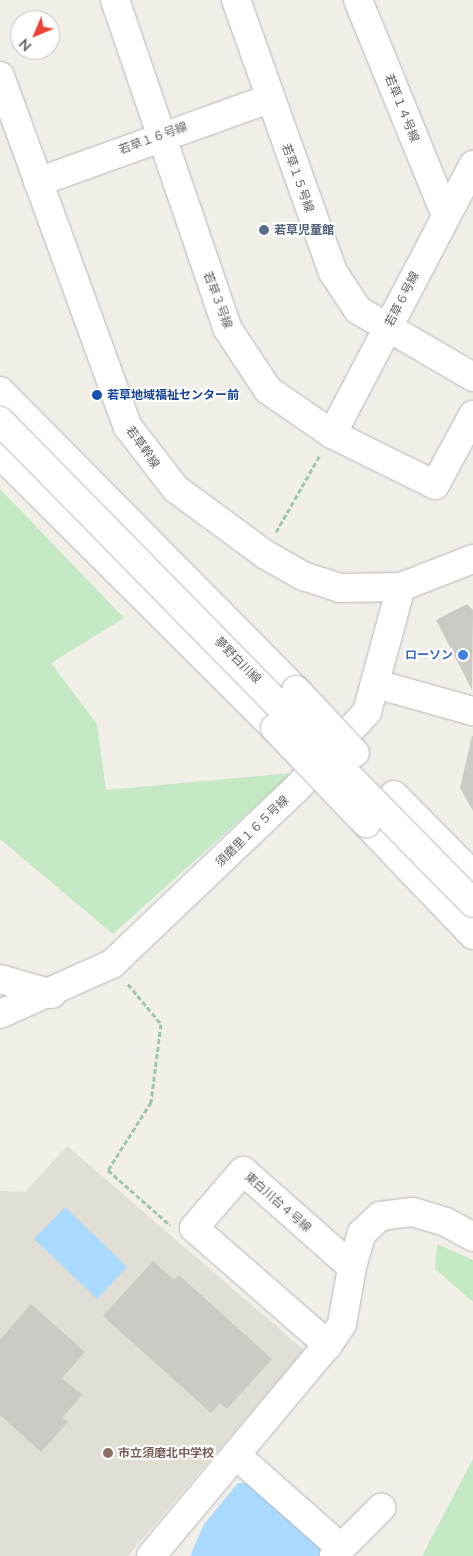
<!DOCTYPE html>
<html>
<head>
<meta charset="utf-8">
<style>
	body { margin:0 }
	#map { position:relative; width:473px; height:1556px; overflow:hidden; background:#f1efe8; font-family:Lato,"Noto Sans JP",sans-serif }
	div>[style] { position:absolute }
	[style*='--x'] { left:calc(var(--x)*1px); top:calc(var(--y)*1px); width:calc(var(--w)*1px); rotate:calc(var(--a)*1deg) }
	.education>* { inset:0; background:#e1ded6 }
	.green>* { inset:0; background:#c5e8c5 }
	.water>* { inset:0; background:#aadaff }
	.building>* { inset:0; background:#cccac5 }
	.path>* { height:3px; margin-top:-1.5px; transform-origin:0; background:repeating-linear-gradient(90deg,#9cc7a9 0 5px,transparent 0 7.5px) }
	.roads { filter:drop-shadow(0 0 1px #b5b8bc) drop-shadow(0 0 1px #b5b8bc) }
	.minor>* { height:28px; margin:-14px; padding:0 14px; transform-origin:14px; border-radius:14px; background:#fff }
	.bridges { filter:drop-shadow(0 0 1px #b5b8bc) drop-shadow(0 0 1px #b5b8bc) }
	.minor-bridge>* { height:28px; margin:-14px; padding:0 14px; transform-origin:14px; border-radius:14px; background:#fff }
	.dots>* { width:14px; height:14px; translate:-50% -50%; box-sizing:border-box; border:2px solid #fff; border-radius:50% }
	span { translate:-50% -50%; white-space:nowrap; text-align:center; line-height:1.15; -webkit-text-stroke:4px #fff; paint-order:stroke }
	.street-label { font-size:12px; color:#5f6368 }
	.service-label { font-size:12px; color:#4e5e75; font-weight:700 }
	.left { translate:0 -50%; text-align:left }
	.transit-label { font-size:12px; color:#164399; font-weight:700 }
	.shop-label { font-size:12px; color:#366cbe; font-weight:700 }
	.right { translate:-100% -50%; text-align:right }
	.education-label { font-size:12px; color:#785e54; font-weight:700 }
	.north { position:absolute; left:10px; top:10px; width:50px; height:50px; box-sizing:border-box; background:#fff; border:1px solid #bfc1c3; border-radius:50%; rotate:225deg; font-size:14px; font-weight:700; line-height:20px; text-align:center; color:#5f6368 }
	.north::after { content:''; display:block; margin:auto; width:18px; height:22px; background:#ea4335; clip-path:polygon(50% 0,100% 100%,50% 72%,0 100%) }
</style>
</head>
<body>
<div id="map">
	<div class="education">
		<i style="clip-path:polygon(67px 1146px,304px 1350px,128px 1556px,0 1556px,0 1191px,25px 1192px)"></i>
	</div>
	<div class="green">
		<i style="clip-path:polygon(0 489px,124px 618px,51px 663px,97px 724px,106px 790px,292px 773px,113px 934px,0 839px)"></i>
		<i style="clip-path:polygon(437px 1244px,473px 1260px,473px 1302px,435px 1269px)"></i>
		<i style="clip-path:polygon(473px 1459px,473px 1556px,422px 1556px)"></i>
	</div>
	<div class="water">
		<i style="clip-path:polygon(65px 1207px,127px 1267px,97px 1299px,34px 1239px)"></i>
		<i style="clip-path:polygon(238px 1483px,252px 1483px,321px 1543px,319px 1556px,190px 1556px,204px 1524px)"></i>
	</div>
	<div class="building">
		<i style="clip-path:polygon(467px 604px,473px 610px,472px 690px,436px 620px)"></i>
		<i style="clip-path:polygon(472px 736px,473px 736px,473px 811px,460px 788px)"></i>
		<i style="clip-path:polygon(153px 1261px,174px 1280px,179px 1275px,272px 1359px,227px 1409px,220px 1403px,211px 1413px,103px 1316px)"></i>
		<i style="clip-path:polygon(31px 1304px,85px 1352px,62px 1378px,82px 1395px,62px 1418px,68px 1422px,41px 1452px,0 1415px,0 1340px)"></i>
	</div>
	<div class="path">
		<i style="--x:276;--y:532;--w:89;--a:-60.3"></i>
		<i style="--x:128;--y:984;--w:52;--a:50.5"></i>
		<i style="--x:161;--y:1024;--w:79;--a:97.3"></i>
		<i style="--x:151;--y:1102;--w:80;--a:122.3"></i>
		<i style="--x:108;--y:1170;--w:83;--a:41.6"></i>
	</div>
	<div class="roads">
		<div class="minor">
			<i style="--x:115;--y:0;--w:347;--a:71.1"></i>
			<i style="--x:227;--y:328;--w:74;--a:56.5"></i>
			<i style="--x:268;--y:390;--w:78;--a:34.5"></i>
			<i style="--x:332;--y:434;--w:115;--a:26.3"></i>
			<i style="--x:435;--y:485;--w:80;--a:-61.5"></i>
			<i style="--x:236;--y:0;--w:289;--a:70.4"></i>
			<i style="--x:333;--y:272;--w:45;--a:56.7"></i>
			<i style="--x:358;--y:310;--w:133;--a:30.2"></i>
			<i style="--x:358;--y:0;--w:233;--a:67.8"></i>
			<i style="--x:0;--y:76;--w:374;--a:70"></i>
			<i style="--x:128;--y:427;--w:78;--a:52.3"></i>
			<i style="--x:176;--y:489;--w:112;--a:36.3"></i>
			<i style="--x:266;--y:555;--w:43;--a:29.6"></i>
			<i style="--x:303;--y:576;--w:39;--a:18"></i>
			<i style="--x:340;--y:588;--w:61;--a:-0.9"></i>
			<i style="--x:401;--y:587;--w:77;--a:-21.3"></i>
			<i style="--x:38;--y:182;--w:245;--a:-19.8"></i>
			<i style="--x:0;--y:391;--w:421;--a:45.3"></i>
			<i style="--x:332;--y:434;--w:304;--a:-62.3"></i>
			<i style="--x:0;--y:454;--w:388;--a:44.9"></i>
			<i style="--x:376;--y:684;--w:101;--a:15.6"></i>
			<i style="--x:394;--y:795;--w:112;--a:45.4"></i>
			<i style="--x:366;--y:823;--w:155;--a:46.3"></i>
			<i style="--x:0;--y:979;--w:54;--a:16.1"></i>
			<i style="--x:0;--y:1014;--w:123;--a:-24.1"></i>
			<i style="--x:112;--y:964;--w:255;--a:-43.6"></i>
			<i style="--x:297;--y:788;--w:103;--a:-47.4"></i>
			<i style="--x:367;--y:712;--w:130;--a:-74.8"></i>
			<i style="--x:352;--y:1267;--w:35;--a:-74"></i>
			<i style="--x:362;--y:1233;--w:25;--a:-43"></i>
			<i style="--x:380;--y:1216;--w:33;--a:-7"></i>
			<i style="--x:413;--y:1212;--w:34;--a:17"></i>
			<i style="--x:446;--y:1222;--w:31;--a:29"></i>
			<i style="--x:236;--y:1455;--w:140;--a:41.5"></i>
			<i style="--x:341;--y:1548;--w:11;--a:131"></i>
			<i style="--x:341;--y:1548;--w:57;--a:-45"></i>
			<i style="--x:151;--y:1556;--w:263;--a:-50.1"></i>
			<i style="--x:320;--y:1354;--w:12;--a:-48"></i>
			<i style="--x:328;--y:1345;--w:25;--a:-56"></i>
			<i style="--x:342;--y:1324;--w:58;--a:-80"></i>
			<i style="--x:352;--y:1267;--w:145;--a:-138.6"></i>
			<i style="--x:243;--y:1171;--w:75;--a:130.7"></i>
			<i style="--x:194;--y:1228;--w:178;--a:41.1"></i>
		</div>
	</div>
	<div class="bridges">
		<div class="minor-bridge">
			<i style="--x:0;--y:421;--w:675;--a:45.54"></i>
			<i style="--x:296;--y:690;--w:86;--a:46.9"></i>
			<i style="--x:275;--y:728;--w:132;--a:46.2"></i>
		</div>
	</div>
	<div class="dots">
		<i style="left:264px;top:230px;background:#5c6f8a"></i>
		<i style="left:97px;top:395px;background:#1a4fb4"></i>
		<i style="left:463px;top:655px;background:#3f7fe0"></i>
		<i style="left:108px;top:1453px;background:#8d6e63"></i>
	</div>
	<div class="street-label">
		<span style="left:402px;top:108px;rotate:68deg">若草１４号線</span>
		<span style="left:153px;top:138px;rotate:-20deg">若草１６号線</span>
		<span style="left:298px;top:178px;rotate:70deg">若草１５号線</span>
		<span style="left:402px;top:299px;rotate:-63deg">若草６号線</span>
		<span style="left:218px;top:300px;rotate:69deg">若草３号線</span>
		<span style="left:143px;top:447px;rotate:55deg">若草幹線</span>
		<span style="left:238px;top:660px;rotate:45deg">夢野白川線</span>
		<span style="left:252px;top:831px;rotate:-44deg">須磨里１６５号線</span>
		<span style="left:278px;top:1202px;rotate:41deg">東白川台４号線</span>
	</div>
	<div class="service-label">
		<span class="left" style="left:274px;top:230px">若草児童館</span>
	</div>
	<div class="transit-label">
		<span class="left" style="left:107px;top:395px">若草地域福祉センター前</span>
	</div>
	<div class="shop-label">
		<span class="right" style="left:453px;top:655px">ローソン</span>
	</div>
	<div class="education-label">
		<span class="left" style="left:118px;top:1453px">市立須磨北中学校</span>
	</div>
	<div class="north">N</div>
</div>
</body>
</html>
